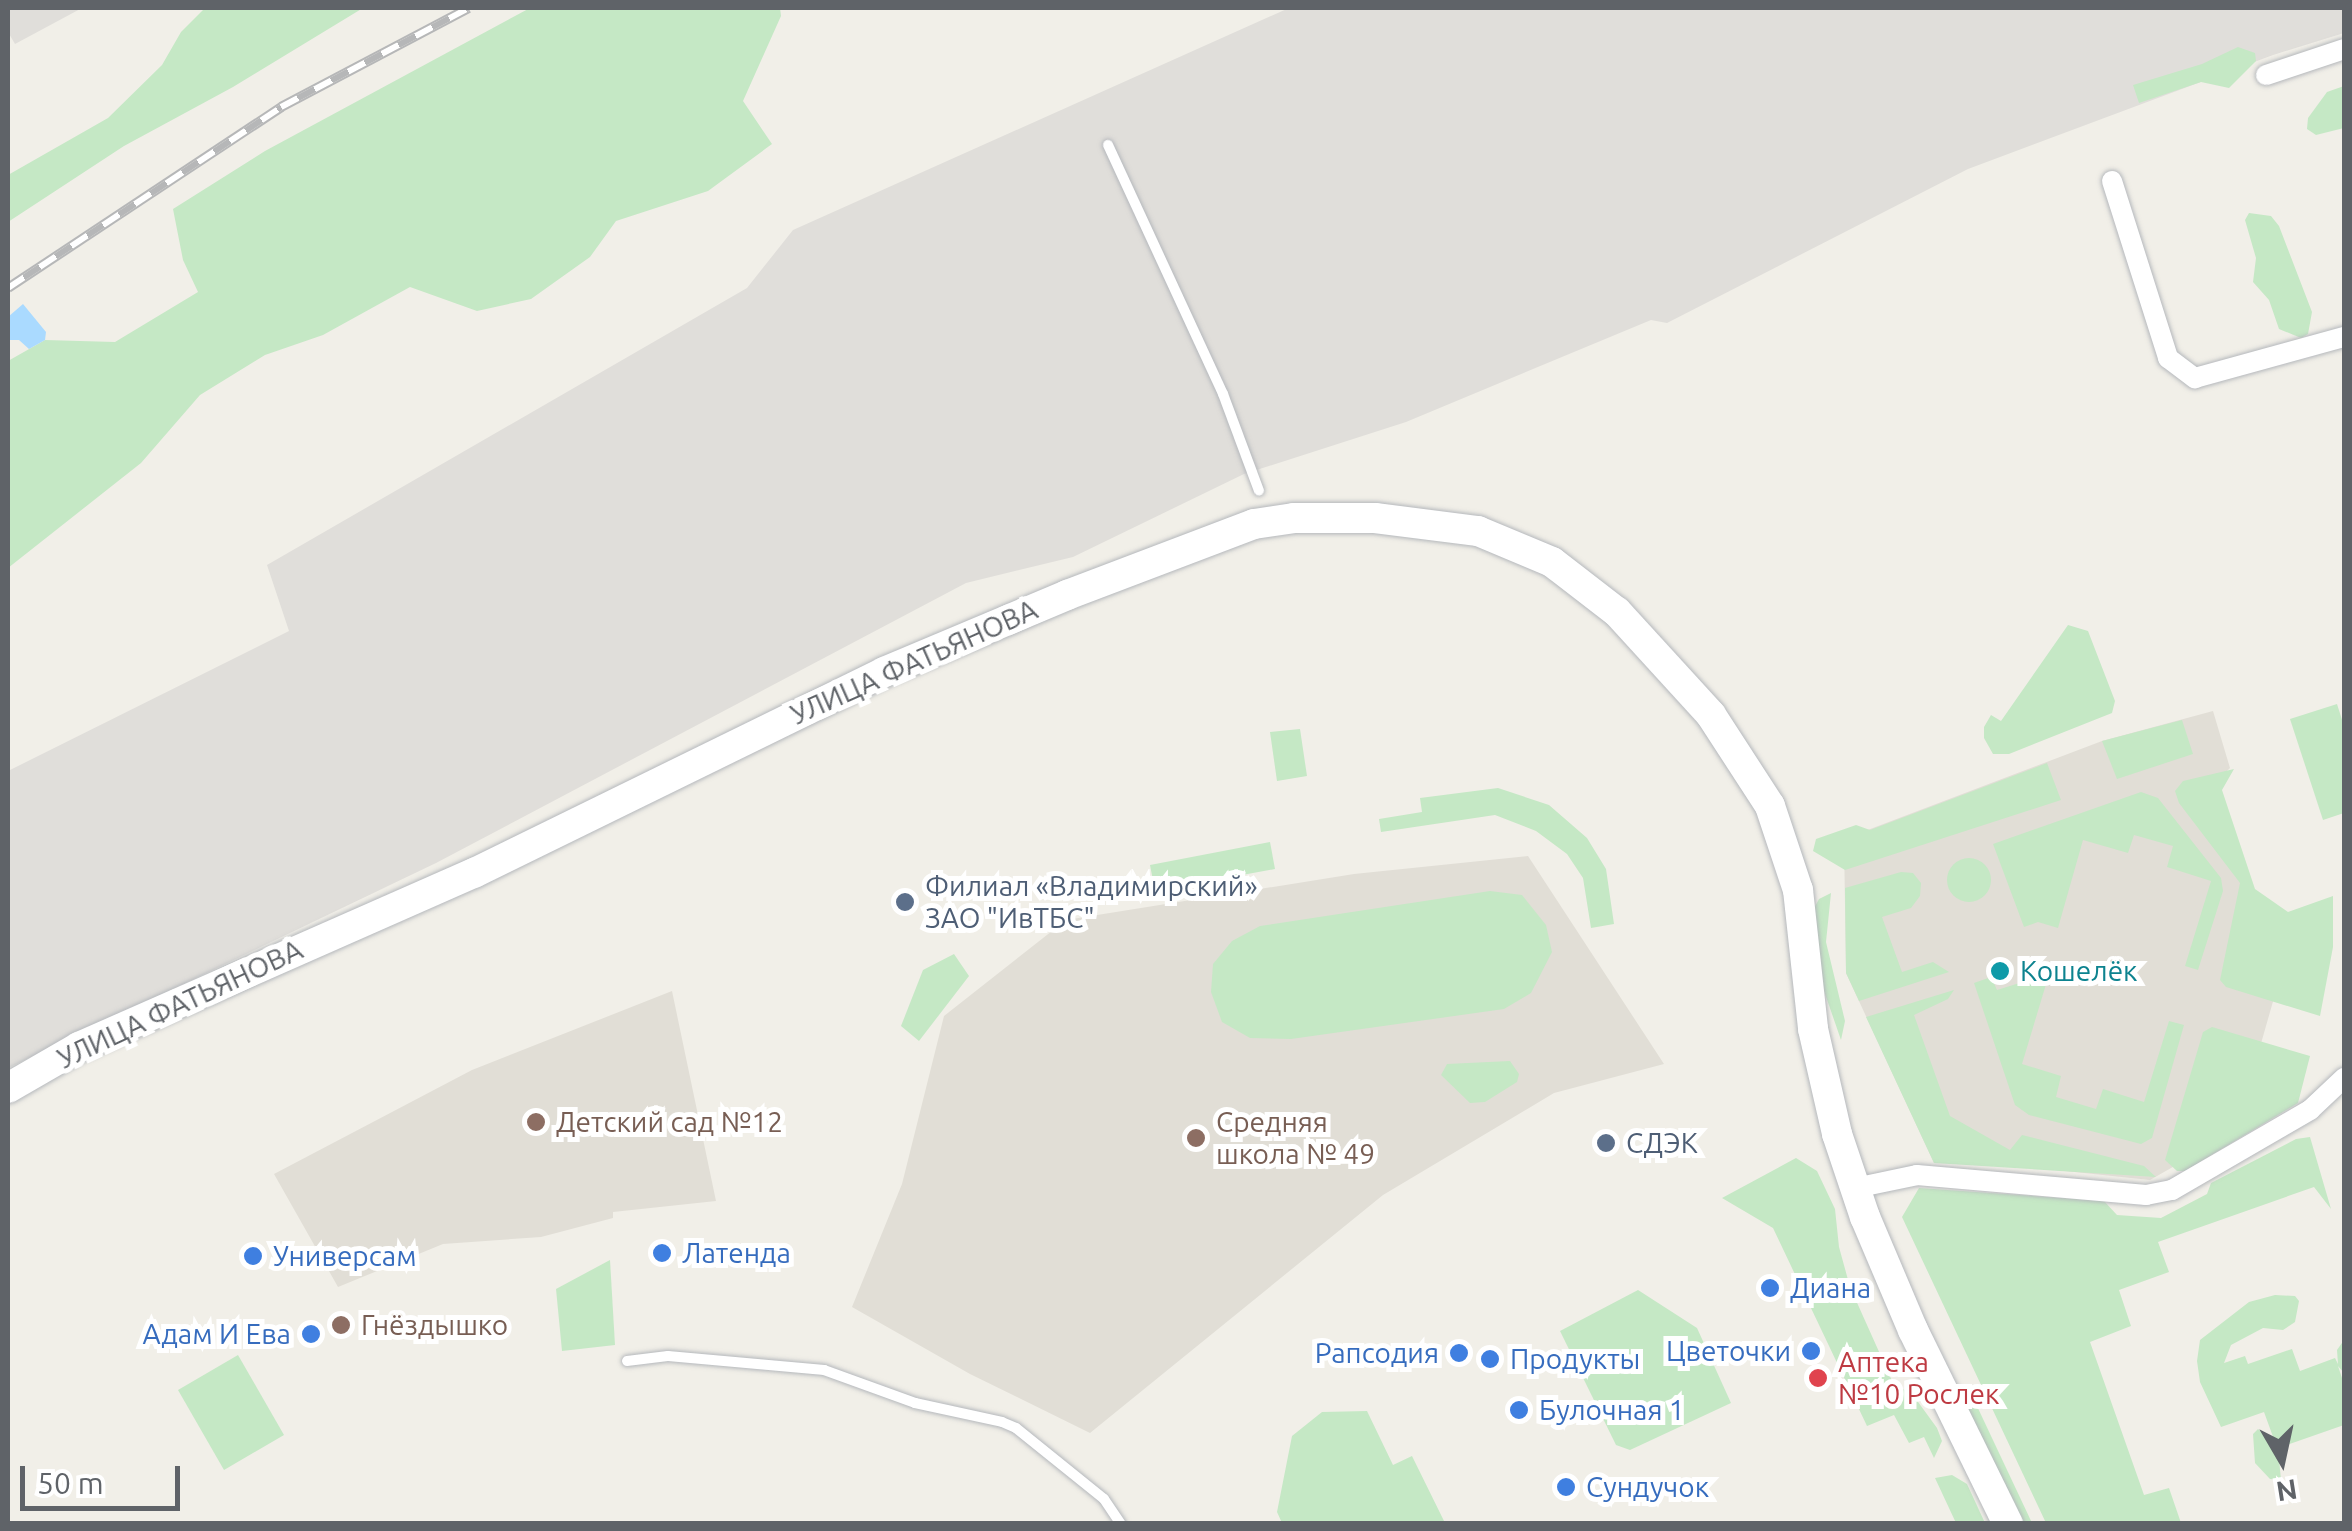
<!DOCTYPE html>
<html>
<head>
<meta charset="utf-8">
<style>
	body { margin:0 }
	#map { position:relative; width:2352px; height:1531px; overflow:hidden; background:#f1efe8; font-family:Ubuntu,sans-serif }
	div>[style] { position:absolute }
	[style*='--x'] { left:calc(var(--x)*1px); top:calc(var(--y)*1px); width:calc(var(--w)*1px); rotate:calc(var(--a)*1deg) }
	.industrial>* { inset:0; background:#e0deda }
	.education>* { inset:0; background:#e1ded6 }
	.green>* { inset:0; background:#c5e8c5 }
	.round { border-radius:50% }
	.water>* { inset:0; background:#aadaff }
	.roads { filter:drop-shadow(0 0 2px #b5b8bc) drop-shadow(0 0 2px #b5b8bc) }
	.lane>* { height:10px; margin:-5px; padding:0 5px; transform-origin:5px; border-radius:5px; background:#fff }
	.street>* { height:20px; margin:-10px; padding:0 10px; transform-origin:10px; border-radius:10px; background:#fff }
	.secondary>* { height:30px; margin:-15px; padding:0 15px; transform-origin:15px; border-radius:15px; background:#fff }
	.rail>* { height:10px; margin-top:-5px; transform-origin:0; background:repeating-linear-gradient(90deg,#fff 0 19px,#b6b7b8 0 38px); box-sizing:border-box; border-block:2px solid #b6b7b8 }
	.dots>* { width:28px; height:28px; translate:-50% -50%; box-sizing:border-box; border:5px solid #fff; border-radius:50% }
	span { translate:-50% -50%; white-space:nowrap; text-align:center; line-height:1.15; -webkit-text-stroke:10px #fff; paint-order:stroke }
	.street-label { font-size:28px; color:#5f6368 }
	.service-label { font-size:28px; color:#4e5e75 }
	.left { translate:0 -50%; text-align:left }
	.culture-label { font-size:28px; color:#0d838f }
	.education-label { font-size:28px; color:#785e54 }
	.shop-label { font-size:28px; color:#366cbe }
	.right { translate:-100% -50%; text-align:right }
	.health-label { font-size:28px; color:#be3a42 }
	.frame { position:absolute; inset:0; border:10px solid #5f6368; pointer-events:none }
	.north { position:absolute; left:2232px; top:1411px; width:100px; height:100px; -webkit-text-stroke:8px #fff; paint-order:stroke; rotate:171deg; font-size:28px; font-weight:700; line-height:40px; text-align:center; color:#5f6368 }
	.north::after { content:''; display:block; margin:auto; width:35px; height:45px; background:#5f6368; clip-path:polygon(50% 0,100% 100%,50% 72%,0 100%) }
	.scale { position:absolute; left:20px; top:1466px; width:160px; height:45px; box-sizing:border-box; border:5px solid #5f6368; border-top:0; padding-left:12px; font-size:30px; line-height:35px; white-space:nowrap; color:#5f6368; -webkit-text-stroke:8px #fff; paint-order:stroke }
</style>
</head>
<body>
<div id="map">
	<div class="industrial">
		<i style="clip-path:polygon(8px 8px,82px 8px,15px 44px,8px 32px)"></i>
		<i style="clip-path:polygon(1289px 8px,2344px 8px,2344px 33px,2273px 55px,1968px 169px,1667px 323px,1651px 320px,1406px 422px,1244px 474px,1073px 557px,966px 583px,436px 863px,8px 1068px,8px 771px,289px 631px,267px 565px,747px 288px,793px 230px)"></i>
	</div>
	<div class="education">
		<i style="clip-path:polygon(2213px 711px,2230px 768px,2210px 788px,2280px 977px,2236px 1131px,2150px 1180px,2008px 1165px,1934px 1163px,1846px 973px,1844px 839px,2102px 741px)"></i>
		<i style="clip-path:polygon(1528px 856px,1664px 1064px,1554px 1093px,1383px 1195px,1090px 1433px,970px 1374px,852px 1307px,902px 1184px,944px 1016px,1066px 920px,1354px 874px)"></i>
		<i style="clip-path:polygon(672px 991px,716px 1201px,613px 1212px,613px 1218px,541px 1237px,443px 1244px,338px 1287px,274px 1174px,472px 1070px)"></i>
	</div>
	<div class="green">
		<i style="clip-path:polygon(205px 8px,363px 8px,233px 87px,124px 146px,8px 222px,8px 175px,108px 118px,162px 65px,181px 32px)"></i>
		<i style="clip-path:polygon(530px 8px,780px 8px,781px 16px,743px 101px,772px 144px,708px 191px,616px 221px,590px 257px,531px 299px,477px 311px,410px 287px,323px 335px,265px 355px,200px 395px,141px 463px,8px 568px,8px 361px,45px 340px,115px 342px,198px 292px,183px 260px,173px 209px,265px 151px)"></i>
		<i style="clip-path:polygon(2238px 47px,2255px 53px,2256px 61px,2229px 88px,2201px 82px,2139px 103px,2133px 85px,2202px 64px)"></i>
		<i style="clip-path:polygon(2344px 86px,2344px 128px,2316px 135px,2307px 129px,2308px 118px,2327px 92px)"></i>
		<i style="clip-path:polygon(2249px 213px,2271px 216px,2279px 226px,2312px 312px,2308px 334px,2301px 338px,2279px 329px,2269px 300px,2253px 282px,2256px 258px,2245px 220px)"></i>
		<i style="clip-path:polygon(2068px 625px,2088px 631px,2115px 701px,2112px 713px,2009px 754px,1993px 754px,1984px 738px,1984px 727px,1991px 715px,2001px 721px)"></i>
		<i style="clip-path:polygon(2337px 704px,2344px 726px,2344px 813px,2323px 820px,2290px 719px)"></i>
		<i style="clip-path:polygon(2182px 720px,2193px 754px,2117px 779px,2102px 741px)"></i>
		<i style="clip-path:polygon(1300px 729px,1307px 776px,1277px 781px,1270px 732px)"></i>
		<i style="clip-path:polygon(2047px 763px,2061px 800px,1845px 870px,1813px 851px,1816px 839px,1856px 825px,1870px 830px)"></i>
		<i style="clip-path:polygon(2234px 769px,2222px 790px,2255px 889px,2288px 912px,2333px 896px,2333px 947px,2320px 1016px,2226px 987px,2220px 980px,2240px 883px,2179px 803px,2175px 791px,2183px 781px)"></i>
		<i style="clip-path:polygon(1498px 788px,1549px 805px,1587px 838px,1606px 869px,1614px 924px,1591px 928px,1583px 878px,1567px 854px,1536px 831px,1495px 815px,1381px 832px,1379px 819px,1422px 812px,1420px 798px)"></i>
		<i style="clip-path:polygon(2141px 792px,2158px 798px,2221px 878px,2223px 891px,2198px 970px,2185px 966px,2211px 881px,2167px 867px,2173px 846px,2134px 835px,2128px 853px,2083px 840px,2058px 928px,2038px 922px,2024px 927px,1993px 844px)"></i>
		<i style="clip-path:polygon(1270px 842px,1275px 869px,1155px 891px,1150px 865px)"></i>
		<i class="round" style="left:1947px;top:858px;width:44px;height:44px"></i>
		<i style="clip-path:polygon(1901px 872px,1913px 873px,1921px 883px,1920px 896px,1911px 908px,1882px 917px,1902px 972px,1933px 962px,1949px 972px,1859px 1001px,1846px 973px,1845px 888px)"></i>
		<i style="clip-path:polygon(1490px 891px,1522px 895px,1546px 925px,1552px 952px,1531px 993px,1504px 1009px,1291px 1039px,1250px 1038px,1222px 1022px,1211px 992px,1213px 964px,1232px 941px,1260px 926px)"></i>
		<i style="clip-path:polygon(1831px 893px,1826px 942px,1845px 1021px,1841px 1040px,1823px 988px,1813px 910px,1819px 899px)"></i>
		<i style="clip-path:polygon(954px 954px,969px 976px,919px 1041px,901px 1026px,923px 970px)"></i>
		<i style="clip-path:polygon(1991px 977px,1997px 990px,2036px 978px,2047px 981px,2022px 1064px,2061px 1076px,2056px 1097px,2096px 1109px,2103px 1089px,2144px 1102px,2169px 1021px,2184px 1025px,2152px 1138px,2141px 1144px,2029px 1115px,2015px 1105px,1974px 983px)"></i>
		<i style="clip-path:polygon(1954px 990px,1948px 999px,1914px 1015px,1950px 1116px,2010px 1150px,2022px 1135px,2144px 1166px,2156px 1177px,1934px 1163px,1866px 1017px)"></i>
		<i style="clip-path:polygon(2212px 1027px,2310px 1056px,2298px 1103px,2185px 1171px,2177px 1171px,2165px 1160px,2203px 1032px)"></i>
		<i style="clip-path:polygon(1510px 1061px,1519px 1074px,1517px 1082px,1485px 1102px,1470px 1103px,1441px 1075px,1447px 1064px)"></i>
		<i style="clip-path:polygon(2310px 1137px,2331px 1209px,2314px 1187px,2158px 1242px,2169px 1272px,2119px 1290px,2131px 1326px,2090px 1342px,2144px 1495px,2169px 1488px,2181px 1523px,2046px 1523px,1902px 1217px,1919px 1188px,2104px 1201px,2117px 1215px,2161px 1218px,2207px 1194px,2211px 1183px,2296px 1139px)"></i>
		<i style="clip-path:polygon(1796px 1158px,1817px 1171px,1835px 1209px,1839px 1247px,1850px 1287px,1893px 1383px,1913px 1395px,1937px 1428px,1942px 1441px,1934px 1458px,1924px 1437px,1909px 1443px,1894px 1415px,1867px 1426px,1773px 1228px,1722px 1198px)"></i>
		<i style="clip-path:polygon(610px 1260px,615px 1345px,562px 1351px,556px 1289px)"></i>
		<i style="clip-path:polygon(1638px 1290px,1697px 1328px,1731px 1403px,1630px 1450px,1616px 1445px,1560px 1331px)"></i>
		<i style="clip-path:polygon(2275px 1295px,2295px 1296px,2299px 1301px,2295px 1322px,2283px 1330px,2263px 1328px,2231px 1345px,2224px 1363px,2245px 1356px,2248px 1364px,2292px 1349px,2300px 1371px,2335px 1358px,2338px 1364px,2337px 1350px,2344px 1340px,2344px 1373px,2338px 1366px,2344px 1384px,2344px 1425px,2278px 1448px,2281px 1480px,2270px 1479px,2255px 1463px,2253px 1434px,2258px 1429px,2276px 1445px,2264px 1412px,2221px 1427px,2200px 1382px,2197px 1361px,2200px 1340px,2249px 1302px)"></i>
		<i style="clip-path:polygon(238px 1355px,284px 1435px,224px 1470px,178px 1390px)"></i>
		<i style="clip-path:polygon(1968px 1387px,2032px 1523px,2020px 1523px,1960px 1398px)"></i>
		<i style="clip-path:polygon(1367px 1411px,1393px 1465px,1412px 1456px,1445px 1523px,1282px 1523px,1277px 1512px,1292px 1436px,1322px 1412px)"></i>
		<i style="clip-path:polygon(1952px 1475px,1967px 1484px,1985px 1523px,1956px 1523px,1935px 1478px)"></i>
	</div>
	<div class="water">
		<i style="clip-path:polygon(23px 304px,46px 332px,45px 340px,29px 349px,19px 340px,8px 340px,8px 317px)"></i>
	</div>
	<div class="roads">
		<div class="lane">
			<i style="--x:1108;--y:145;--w:274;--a:65.2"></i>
			<i style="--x:1223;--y:394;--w:103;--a:69.6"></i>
			<i style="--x:627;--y:1361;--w:41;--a:-7"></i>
			<i style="--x:668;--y:1356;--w:157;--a:5.1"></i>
			<i style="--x:824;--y:1370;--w:97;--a:19.9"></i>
			<i style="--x:915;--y:1403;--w:89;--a:12.3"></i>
			<i style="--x:1002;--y:1422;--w:15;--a:23"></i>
			<i style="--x:1016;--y:1428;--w:113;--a:38.9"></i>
			<i style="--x:1104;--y:1499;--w:30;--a:56"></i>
		</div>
		<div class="street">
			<i style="--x:2266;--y:75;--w:82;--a:-18.4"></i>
			<i style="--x:2112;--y:181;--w:186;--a:72.4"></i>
			<i style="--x:2168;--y:358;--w:34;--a:37"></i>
			<i style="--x:2195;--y:378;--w:155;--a:-15.4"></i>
			<i style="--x:1855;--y:1188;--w:63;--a:-11.8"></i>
			<i style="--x:1917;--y:1175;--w:230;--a:5"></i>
			<i style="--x:2146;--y:1195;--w:26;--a:-11"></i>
			<i style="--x:2172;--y:1190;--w:160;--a:-30.1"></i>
			<i style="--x:2310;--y:1110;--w:47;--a:-43.3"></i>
		</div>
		<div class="secondary">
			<i style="--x:8;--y:1088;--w:82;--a:-30"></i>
			<i style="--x:79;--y:1047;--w:432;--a:-23.8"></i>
			<i style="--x:474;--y:873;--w:457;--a:-26.1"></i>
			<i style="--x:884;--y:672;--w:199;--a:-22.8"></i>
			<i style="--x:1067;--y:595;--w:200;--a:-20.8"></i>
			<i style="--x:1254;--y:524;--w:40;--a:-8.5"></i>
			<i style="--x:1294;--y:518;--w:81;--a:0"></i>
			<i style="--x:1375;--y:518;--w:104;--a:7.2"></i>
			<i style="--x:1478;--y:531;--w:80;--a:22.7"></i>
			<i style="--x:1552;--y:562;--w:82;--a:37.6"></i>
			<i style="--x:1617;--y:612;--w:139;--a:47.6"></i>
			<i style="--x:1711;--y:715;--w:108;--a:57"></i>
			<i style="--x:1770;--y:806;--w:89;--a:71.6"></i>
			<i style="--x:1798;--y:890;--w:140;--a:83.8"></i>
			<i style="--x:1813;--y:1029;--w:108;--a:77.1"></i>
			<i style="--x:1837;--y:1134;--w:88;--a:71.4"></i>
			<i style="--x:1865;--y:1217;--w:123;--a:67"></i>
			<i style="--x:1913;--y:1330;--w:216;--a:63.9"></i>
		</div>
	</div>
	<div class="rail">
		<i style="--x:8;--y:288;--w:328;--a:-33.5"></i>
		<i style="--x:281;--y:107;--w:212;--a:-27.8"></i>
	</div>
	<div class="dots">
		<i style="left:905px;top:902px;background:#5c6f8a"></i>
		<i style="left:2000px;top:971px;background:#0f9aa8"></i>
		<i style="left:536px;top:1122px;background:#8d6e63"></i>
		<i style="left:1196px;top:1138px;background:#8d6e63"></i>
		<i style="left:1606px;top:1143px;background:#5c6f8a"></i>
		<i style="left:662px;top:1253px;background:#3f7fe0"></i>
		<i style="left:253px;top:1256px;background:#3f7fe0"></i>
		<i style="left:1770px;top:1288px;background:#3f7fe0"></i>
		<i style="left:341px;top:1325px;background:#8d6e63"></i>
		<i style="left:311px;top:1334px;background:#3f7fe0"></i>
		<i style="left:1811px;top:1351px;background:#3f7fe0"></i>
		<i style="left:1459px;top:1353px;background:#3f7fe0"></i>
		<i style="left:1490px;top:1359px;background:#3f7fe0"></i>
		<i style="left:1818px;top:1378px;background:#e0444e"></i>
		<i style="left:1519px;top:1410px;background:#3f7fe0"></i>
		<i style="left:1566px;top:1487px;background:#3f7fe0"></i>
	</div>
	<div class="street-label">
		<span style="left:914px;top:662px;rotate:-24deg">УЛИЦА ФАТЬЯНОВА</span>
		<span style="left:180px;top:1004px;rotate:-25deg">УЛИЦА ФАТЬЯНОВА</span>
	</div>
	<div class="service-label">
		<span class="left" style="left:925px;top:902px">Филиал «Владимирский»<br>ЗАО "ИвТБС"</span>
		<span class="left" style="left:1626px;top:1143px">СДЭК</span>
	</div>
	<div class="culture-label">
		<span class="left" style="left:2020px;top:971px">Кошелёк</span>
	</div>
	<div class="education-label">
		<span class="left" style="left:556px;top:1122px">Детский сад №12</span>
		<span class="left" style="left:1216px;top:1138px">Средняя<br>школа № 49</span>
		<span class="left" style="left:361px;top:1325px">Гнёздышко</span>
	</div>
	<div class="shop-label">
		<span class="left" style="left:682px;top:1253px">Латенда</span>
		<span class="left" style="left:273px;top:1256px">Универсам</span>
		<span class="left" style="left:1790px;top:1288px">Диана</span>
		<span class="right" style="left:291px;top:1334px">Адам И Ева</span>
		<span class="right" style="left:1791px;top:1351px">Цветочки</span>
		<span class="right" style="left:1439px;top:1353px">Рапсодия</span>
		<span class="left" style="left:1510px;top:1359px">Продукты</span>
		<span class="left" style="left:1539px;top:1410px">Булочная 1</span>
		<span class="left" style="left:1586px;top:1487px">Сундучок</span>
	</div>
	<div class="health-label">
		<span class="left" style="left:1838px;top:1378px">Аптека<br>№10 Рослек</span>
	</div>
	<div class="frame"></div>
	<div class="north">N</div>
	<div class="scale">50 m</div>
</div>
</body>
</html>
